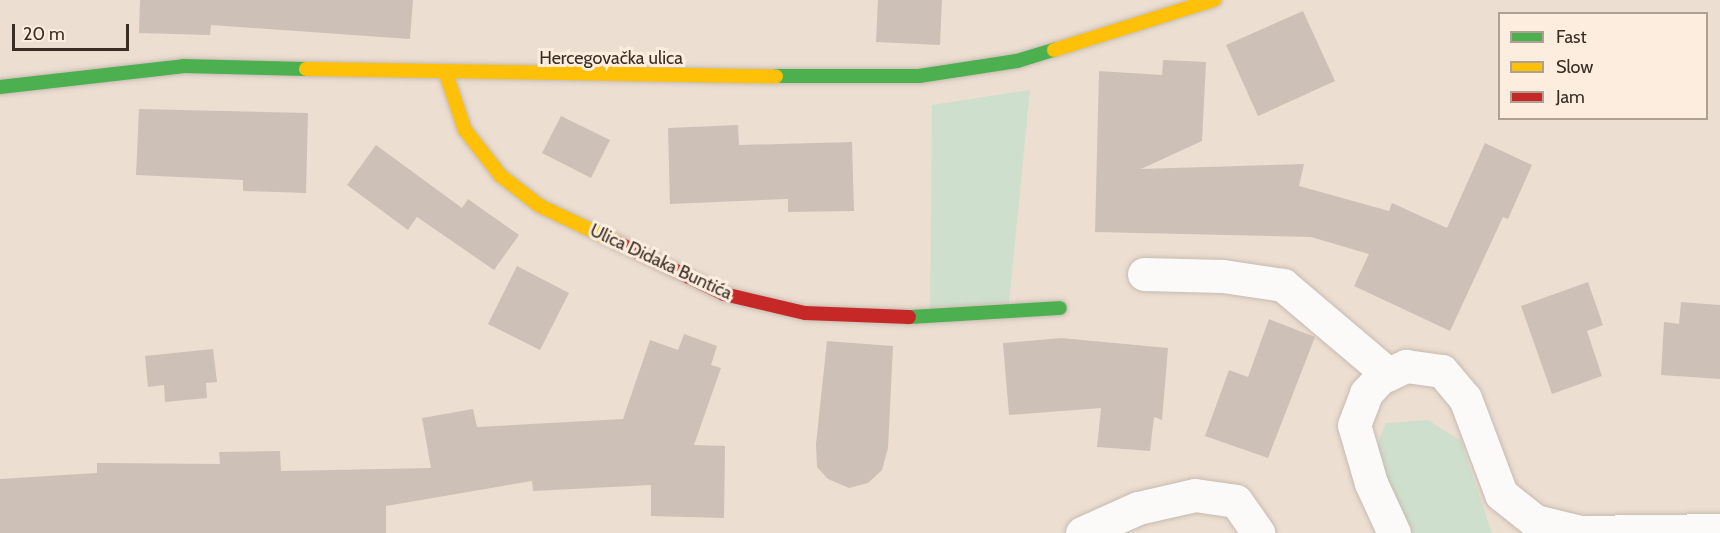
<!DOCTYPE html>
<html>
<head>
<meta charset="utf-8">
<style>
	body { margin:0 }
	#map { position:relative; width:1720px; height:533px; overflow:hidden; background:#ecded1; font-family:Cabin,sans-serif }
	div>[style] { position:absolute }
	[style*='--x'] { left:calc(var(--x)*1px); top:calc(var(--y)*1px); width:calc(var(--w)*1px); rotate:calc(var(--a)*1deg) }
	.green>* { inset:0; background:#cfdfcd }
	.building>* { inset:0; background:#cdc0b7 }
	.roads { filter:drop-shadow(0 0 2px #c6bbb1) drop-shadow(0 0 2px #c6bbb1) }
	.street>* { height:33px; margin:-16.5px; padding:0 16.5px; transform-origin:16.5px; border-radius:16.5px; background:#fcfaf8 }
	.fast>* { height:14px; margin:-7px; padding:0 7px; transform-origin:7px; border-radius:7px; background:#4caf50 }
	.slow>* { height:14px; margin:-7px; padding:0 7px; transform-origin:7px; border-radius:7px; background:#ffc107 }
	.jam>* { height:14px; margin:-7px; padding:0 7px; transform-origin:7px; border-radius:7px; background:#c62828 }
	span { translate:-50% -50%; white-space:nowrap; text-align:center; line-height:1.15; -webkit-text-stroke:6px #fdedde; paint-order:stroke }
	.street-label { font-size:18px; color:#382e24 }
	.legend { position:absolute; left:1498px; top:12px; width:210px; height:108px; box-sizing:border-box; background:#fdedde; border:2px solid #aea194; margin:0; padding:8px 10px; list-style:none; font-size:18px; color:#382e24 }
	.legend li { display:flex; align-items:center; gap:12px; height:30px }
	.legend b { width:30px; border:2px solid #aea194 }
	.scale { position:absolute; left:12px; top:24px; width:117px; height:27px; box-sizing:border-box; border:3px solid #382e24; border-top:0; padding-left:8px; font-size:18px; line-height:21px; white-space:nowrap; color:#382e24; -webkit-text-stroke:4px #fdedde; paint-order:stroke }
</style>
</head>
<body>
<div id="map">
	<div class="green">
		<i style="clip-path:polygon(1030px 90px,1009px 303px,930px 308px,932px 105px)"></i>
		<i style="clip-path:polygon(1428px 420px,1461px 441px,1492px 533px,1407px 533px,1374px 453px,1386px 423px)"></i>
	</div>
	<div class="building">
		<i style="clip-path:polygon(140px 0,413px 0,410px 39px,211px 25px,210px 35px,139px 33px)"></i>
		<i style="clip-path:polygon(878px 0,942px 0,940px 45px,876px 42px)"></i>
		<i style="clip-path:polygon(1303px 11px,1335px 81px,1258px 116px,1226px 45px)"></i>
		<i style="clip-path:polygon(1163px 60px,1206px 62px,1202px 141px,1141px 169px,1304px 164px,1299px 186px,1389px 211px,1392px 203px,1447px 228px,1485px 143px,1532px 165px,1508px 219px,1503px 217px,1450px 331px,1354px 286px,1369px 254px,1311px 237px,1095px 232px,1099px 71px,1162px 75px)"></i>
		<i style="clip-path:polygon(139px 109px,308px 113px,306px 193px,243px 191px,243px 180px,136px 175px)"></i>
		<i style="clip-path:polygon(561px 116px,610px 140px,591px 178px,542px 153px)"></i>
		<i style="clip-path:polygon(738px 125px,739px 145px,852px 142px,854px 211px,788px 212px,788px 199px,670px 204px,668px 128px)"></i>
		<i style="clip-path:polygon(376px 145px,462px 208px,468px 199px,519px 235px,494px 270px,417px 217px,408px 230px,347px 185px)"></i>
		<i style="clip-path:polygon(517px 266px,569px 293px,540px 350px,488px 324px)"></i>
		<i style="clip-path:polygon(1588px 282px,1603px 325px,1587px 331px,1602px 376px,1552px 394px,1521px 306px)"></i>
		<i style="clip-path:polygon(1681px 302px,1720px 305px,1720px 379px,1661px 375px,1664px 322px,1679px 324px)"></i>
		<i style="clip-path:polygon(1269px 319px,1315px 337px,1268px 458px,1205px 436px,1229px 370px,1248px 377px)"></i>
		<i style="clip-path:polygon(684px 334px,717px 346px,711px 365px,721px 368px,694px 445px,725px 446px,724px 518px,651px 516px,651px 485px,533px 491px,532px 481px,386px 506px,386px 533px,0 533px,0 479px,97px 473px,97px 463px,220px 464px,219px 452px,280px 451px,281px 471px,431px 468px,422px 418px,473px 409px,477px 427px,623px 419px,650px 340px,678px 350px)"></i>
		<i style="clip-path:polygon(1061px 338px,1168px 348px,1162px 420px,1154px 417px,1150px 451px,1097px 447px,1101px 408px,1009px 415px,1003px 343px)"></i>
		<i style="clip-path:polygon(827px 341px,893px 346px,888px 448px,882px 470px,868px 483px,849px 488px,828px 479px,817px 467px,816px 444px)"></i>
		<i style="clip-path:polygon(213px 349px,217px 382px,206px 383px,207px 398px,165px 402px,164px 385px,148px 387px,145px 356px)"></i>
	</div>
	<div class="roads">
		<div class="street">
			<i style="--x:1144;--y:274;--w:79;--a:1.5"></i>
			<i style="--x:1223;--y:276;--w:61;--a:8.5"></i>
			<i style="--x:1283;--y:285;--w:138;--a:40.3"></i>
			<i style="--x:1082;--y:533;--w:61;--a:-24.1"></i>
			<i style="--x:1138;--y:508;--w:58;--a:-12.8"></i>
			<i style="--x:1195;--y:495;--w:41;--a:8.3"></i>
			<i style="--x:1236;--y:501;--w:39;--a:55"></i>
			<i style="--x:1394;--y:533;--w:55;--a:-114.7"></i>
			<i style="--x:1371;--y:483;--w:60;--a:-106.3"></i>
			<i style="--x:1354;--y:425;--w:34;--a:-69"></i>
			<i style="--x:1366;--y:393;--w:21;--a:-47"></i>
			<i style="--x:1380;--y:378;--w:29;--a:-25"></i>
			<i style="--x:1406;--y:366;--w:36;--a:8"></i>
			<i style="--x:1442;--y:371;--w:35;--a:50"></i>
			<i style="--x:1465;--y:398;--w:103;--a:69.4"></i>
			<i style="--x:1501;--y:494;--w:43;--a:38.5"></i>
			<i style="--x:1535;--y:521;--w:46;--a:13.7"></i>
			<i style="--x:1580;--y:532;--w:140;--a:-0.8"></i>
		</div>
		<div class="fast">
			<i style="--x:776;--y:76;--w:143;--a:0"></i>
			<i style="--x:919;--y:76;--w:99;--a:-8.7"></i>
			<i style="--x:1017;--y:61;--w:39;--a:-17"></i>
			<i style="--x:0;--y:87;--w:184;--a:-6.5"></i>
			<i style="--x:183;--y:66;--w:123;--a:1.4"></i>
			<i style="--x:909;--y:317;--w:151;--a:-3.4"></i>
		</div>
		<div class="slow">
			<i style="--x:1054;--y:50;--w:168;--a:-17.4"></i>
			<i style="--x:306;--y:69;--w:470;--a:0.9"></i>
			<i style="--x:446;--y:74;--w:59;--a:71.3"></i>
			<i style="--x:465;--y:130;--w:58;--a:52"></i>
			<i style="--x:501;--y:176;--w:49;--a:37.6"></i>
			<i style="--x:540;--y:206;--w:84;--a:25.3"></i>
		</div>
		<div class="jam">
			<i style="--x:616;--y:242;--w:120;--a:25.7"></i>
			<i style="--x:724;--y:294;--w:83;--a:13.2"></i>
			<i style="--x:805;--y:313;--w:104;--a:2.2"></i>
		</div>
	</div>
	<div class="street-label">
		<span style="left:611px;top:58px">Hercegovačka ulica</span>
		<span style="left:661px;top:262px;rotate:25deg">Ulica Didaka Buntića</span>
	</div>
	<ul class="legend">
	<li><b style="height:8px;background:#4caf50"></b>Fast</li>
	<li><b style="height:8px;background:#ffc107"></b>Slow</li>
	<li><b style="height:8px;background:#c62828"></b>Jam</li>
	</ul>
	<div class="scale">20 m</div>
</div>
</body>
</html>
